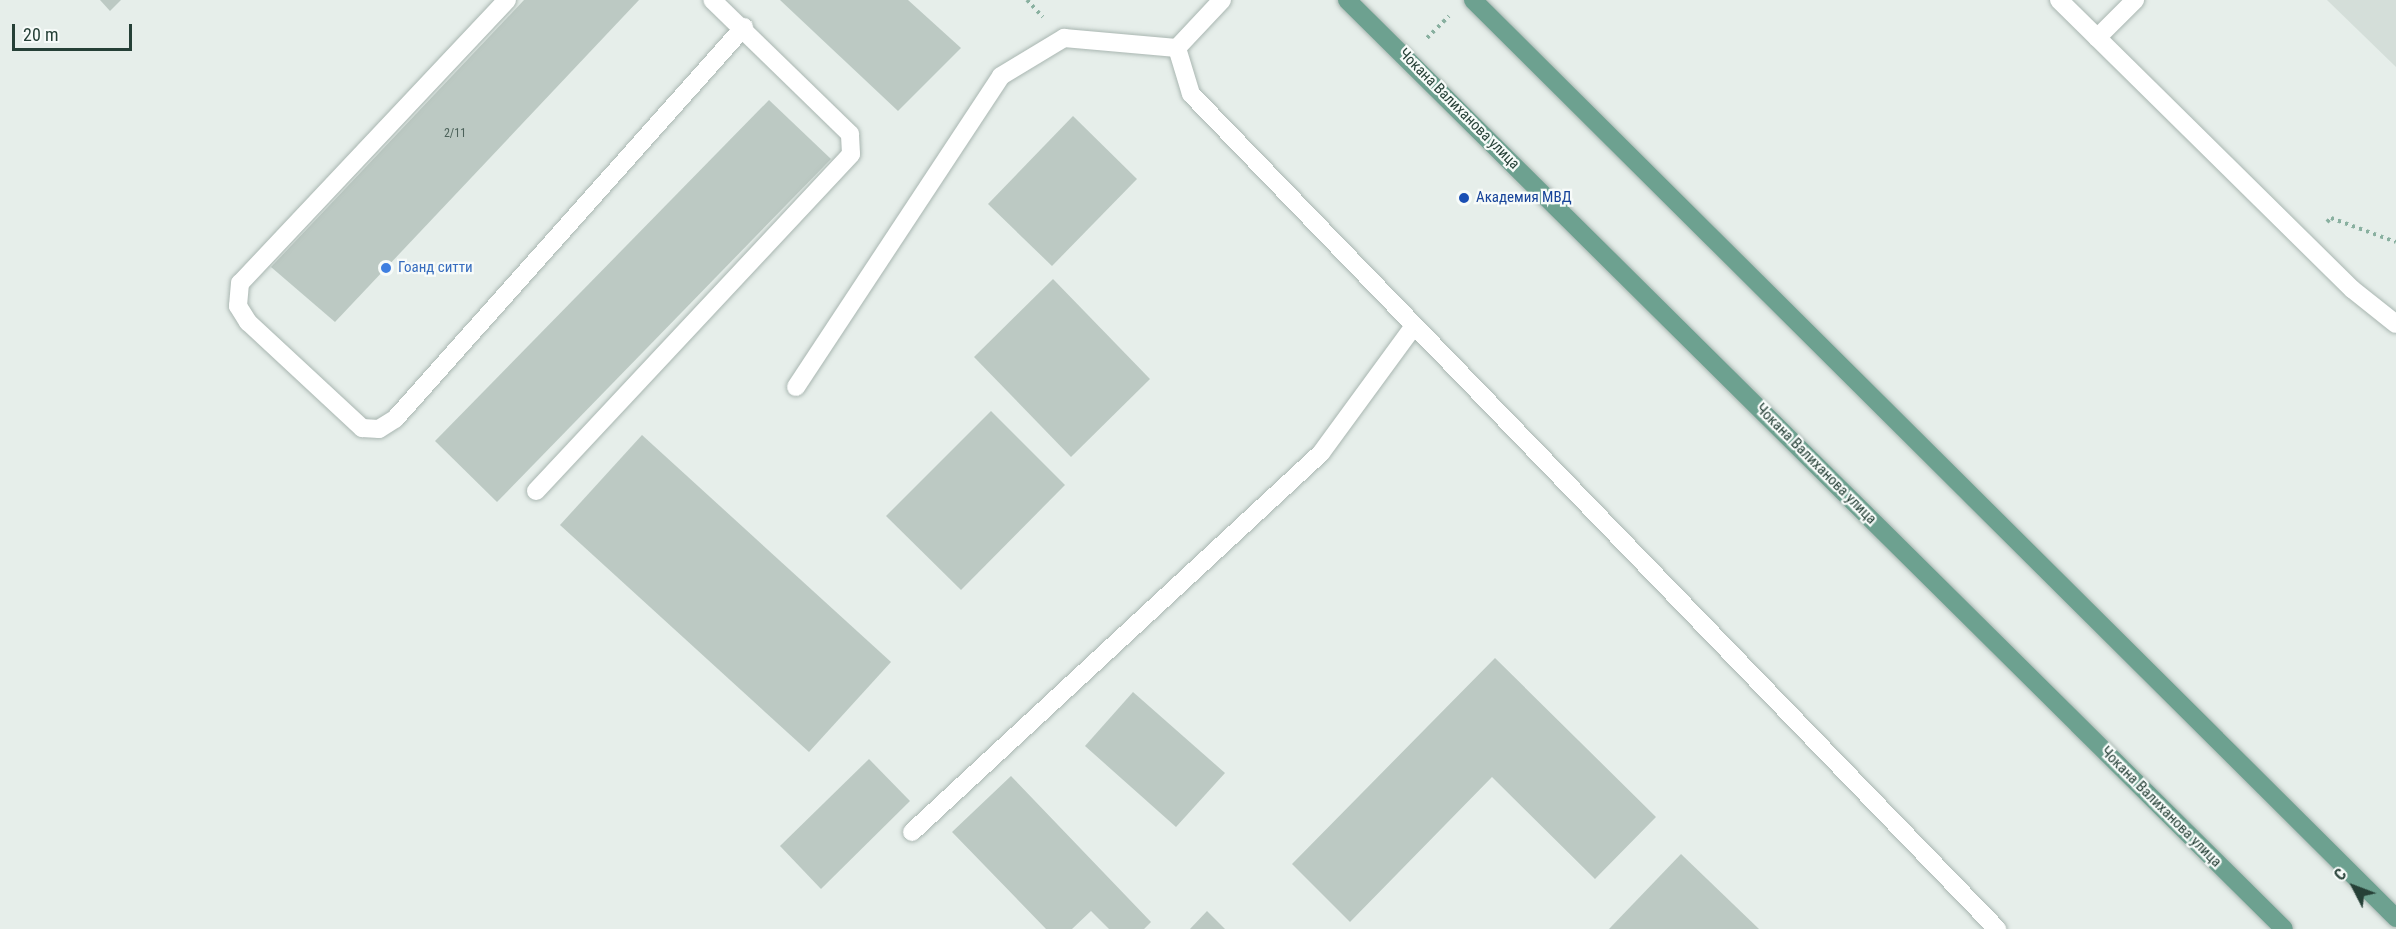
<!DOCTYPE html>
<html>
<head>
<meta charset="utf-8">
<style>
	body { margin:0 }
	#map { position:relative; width:2396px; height:929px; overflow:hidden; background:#e6eeea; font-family:"Roboto Condensed",sans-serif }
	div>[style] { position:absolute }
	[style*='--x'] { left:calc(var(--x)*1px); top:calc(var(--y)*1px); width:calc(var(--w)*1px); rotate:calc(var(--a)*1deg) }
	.built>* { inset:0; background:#d4ded9 }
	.building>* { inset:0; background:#bcc9c3 }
	.path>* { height:4px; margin-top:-2px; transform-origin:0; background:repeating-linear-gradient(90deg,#89b0a0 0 3px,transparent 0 7.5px) }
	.roads { filter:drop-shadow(0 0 2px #a9b6b1) drop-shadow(0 0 2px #a9b6b1) }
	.service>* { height:18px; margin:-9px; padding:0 9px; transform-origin:9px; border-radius:9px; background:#fff }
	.minor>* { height:18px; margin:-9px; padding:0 9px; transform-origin:9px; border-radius:9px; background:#fff }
	.primary>* { height:18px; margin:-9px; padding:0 9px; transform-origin:9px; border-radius:9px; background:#6da190 }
	.dots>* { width:16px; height:16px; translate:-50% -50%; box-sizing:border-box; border:3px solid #f7fbf9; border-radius:50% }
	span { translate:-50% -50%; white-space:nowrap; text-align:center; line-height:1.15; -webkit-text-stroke:4.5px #f7fbf9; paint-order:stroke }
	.number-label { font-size:12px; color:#4c625a }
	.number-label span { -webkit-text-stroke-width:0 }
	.street-label { font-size:15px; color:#264037 }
	.transit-label { font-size:15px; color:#164399 }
	.left { translate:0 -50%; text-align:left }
	.shop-label { font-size:15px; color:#366cbe }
	.north { position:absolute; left:2324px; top:857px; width:60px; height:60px; -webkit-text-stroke:4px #f7fbf9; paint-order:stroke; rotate:312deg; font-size:16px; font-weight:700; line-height:24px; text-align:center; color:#264037 }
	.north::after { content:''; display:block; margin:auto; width:21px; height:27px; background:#264037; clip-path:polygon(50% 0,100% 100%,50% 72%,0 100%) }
	.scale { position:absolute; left:12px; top:24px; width:120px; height:27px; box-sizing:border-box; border:3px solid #264037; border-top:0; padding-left:8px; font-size:18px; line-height:21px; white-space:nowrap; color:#264037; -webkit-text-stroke:4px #f7fbf9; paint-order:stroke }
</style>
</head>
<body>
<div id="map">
	<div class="built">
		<i style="clip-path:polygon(2327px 0,2396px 0,2396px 67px)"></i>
	</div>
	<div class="building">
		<i style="clip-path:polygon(100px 0,121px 0,110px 11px)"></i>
		<i style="clip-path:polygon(524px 0,639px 0,335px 322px,271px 267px)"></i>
		<i style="clip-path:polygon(780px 0,908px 0,961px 48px,898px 111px)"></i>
		<i style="clip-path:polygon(769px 100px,831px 159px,497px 502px,435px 441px)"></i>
		<i style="clip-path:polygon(1073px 116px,1137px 179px,1052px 266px,988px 204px)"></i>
		<i style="clip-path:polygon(1053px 279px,1150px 379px,1071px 457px,974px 357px)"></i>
		<i style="clip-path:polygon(991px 411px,1065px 485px,961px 590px,886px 516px)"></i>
		<i style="clip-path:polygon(642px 435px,891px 662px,809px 752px,560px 525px)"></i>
		<i style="clip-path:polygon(1495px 658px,1656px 817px,1595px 879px,1492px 777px,1350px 922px,1292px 864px)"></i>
		<i style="clip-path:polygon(1133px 692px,1225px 773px,1176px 827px,1085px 746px)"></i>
		<i style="clip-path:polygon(869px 759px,910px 801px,821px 889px,780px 846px)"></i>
		<i style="clip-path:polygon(1011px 776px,1151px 922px,1144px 929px,1109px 929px,1091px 911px,1072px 929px,1046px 929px,952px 832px)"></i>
		<i style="clip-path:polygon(1681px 854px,1759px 929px,1609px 929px)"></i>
		<i style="clip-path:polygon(1207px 911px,1225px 929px,1190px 929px)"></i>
	</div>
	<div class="path">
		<i style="--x:1027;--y:0;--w:23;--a:47"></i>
		<i style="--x:1427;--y:38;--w:31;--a:-45"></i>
		<i style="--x:2327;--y:222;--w:6;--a:-45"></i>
		<i style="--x:2331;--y:218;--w:69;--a:20.3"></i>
	</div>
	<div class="roads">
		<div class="service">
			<i style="--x:507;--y:0;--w:389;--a:133.3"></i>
			<i style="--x:240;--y:283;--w:23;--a:95"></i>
			<i style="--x:238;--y:306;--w:19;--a:58"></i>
			<i style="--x:248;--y:322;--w:156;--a:42.9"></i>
			<i style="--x:362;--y:428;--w:17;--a:3"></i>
			<i style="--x:379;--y:429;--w:19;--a:-32"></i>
			<i style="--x:395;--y:419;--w:525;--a:-48.32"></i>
			<i style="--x:1222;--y:0;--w:66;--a:133.2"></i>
			<i style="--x:1177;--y:48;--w:48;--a:73.1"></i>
			<i style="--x:1191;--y:94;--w:1161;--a:46.01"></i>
			<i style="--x:2097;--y:38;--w:54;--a:-45"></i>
			<i style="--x:796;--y:387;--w:372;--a:-56.6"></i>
			<i style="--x:1001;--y:76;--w:74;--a:-31.1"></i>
			<i style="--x:1064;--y:38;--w:113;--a:5.1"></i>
			<i style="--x:536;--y:491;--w:461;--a:-46.9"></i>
			<i style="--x:851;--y:154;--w:20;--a:-93"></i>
			<i style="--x:850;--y:134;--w:192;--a:-135.8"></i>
			<i style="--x:912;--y:832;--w:558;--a:-42.82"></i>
			<i style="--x:1321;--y:453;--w:157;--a:-53.8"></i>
		</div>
		<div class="minor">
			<i style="--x:2059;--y:0;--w:412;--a:44.6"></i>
			<i style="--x:2352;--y:289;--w:56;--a:38.5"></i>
		</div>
		<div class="primary">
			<i style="--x:1347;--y:0;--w:1319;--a:44.75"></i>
			<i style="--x:1473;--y:0;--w:1302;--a:44.84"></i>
		</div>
	</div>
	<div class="dots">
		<i style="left:1464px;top:198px;background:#1a4fb4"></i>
		<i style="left:386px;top:268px;background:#3f7fe0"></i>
	</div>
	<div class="number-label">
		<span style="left:455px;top:134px">2/11</span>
	</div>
	<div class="street-label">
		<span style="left:1459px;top:109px;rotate:45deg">Чокана Валиханова улица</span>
		<span style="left:1816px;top:464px;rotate:45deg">Чокана Валиханова улица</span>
		<span style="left:2161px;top:807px;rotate:45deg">Чокана Валиханова улица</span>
	</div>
	<div class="transit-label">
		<span class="left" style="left:1476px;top:198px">Академия МВД</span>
	</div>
	<div class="shop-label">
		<span class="left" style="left:398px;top:268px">Гоанд ситти</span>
	</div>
	<div class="north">С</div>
	<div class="scale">20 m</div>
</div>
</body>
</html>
